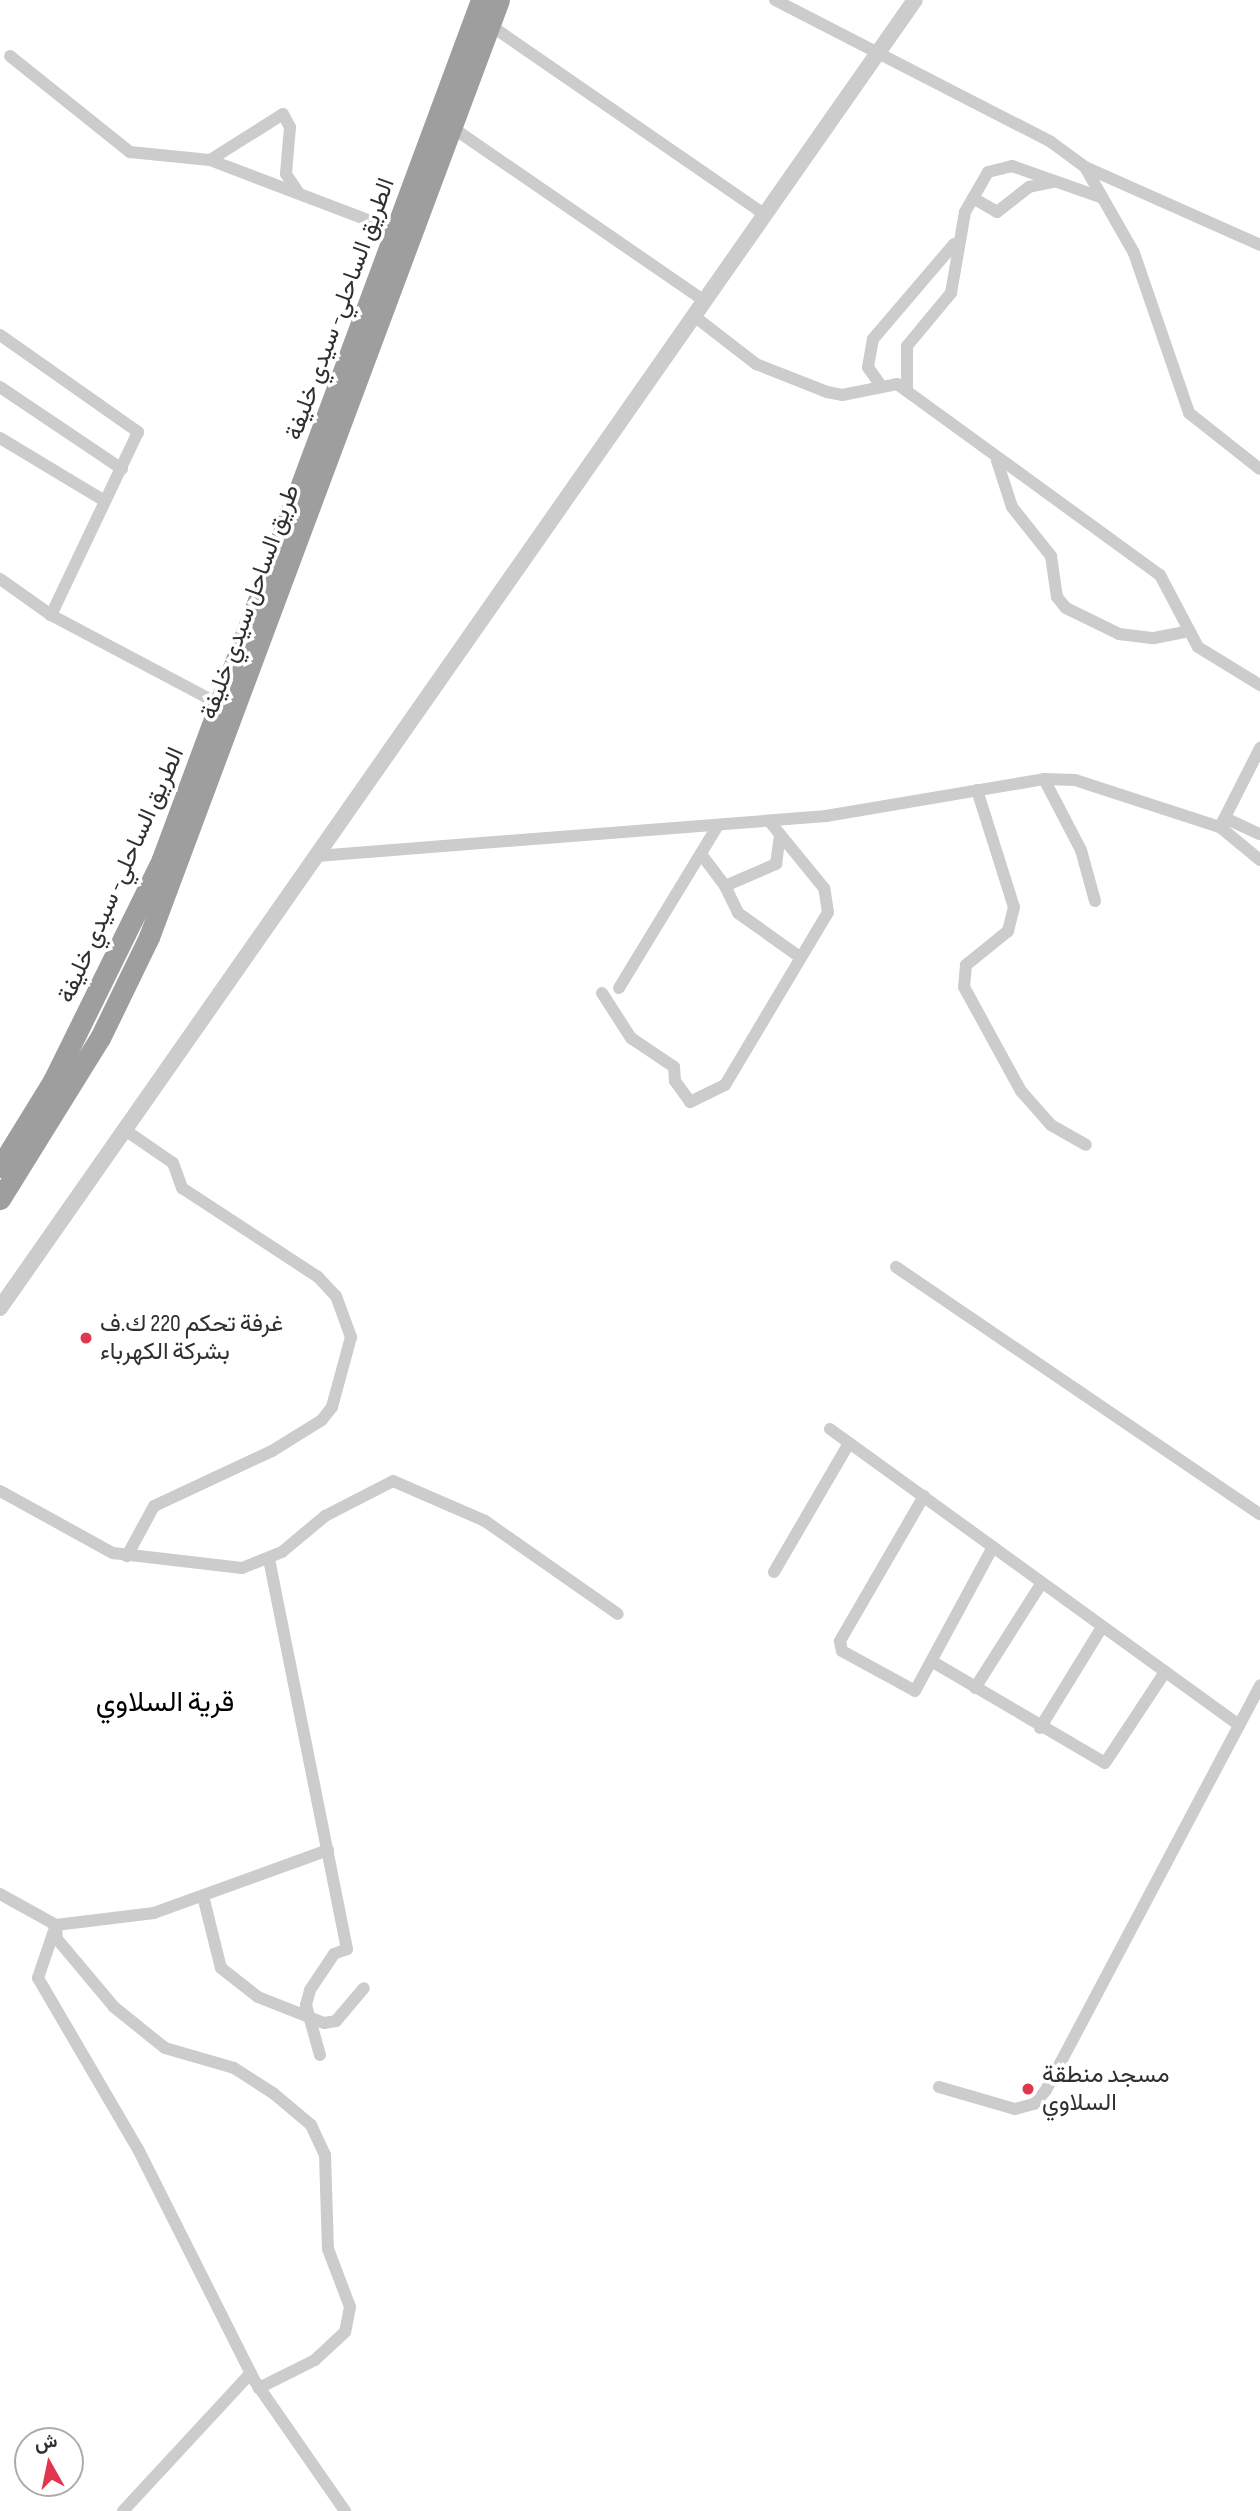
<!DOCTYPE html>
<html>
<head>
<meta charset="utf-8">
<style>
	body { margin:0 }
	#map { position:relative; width:1260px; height:2511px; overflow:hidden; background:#fff; font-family:"Sofia Sans Condensed",Vazirmatn,sans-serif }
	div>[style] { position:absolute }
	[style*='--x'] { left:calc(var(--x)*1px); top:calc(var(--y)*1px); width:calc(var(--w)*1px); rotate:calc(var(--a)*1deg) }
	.minor>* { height:12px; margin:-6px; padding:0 6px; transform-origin:6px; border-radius:6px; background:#ccc }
	.tertiary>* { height:16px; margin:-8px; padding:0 8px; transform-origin:8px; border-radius:8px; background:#ccc }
	.trunk>* { height:21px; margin:-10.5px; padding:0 10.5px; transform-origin:10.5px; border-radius:10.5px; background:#9e9e9e }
	.dots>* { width:19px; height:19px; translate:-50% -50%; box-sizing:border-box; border:4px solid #fff; border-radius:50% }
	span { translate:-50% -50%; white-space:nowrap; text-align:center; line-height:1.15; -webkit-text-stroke:7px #fff; paint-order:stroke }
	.street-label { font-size:24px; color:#2f2f2f }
	.poi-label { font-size:24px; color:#2f2f2f }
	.left { translate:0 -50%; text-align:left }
	.quarter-label { font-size:28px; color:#000 }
	.north { position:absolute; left:14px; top:2427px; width:70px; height:70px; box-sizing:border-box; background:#fff; border:2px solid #acacac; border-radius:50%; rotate:351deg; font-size:19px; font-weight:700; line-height:28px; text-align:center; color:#2f2f2f }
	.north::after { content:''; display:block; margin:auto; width:24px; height:32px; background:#e0364e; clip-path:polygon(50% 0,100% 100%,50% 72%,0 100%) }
</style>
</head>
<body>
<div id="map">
	<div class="minor">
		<i style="--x:775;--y:0;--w:310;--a:27.2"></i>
		<i style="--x:1051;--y:142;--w:42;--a:36.3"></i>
		<i style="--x:1085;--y:167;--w:99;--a:60.3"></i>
		<i style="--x:1134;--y:253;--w:169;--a:71"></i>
		<i style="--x:1189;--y:413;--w:90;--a:38.3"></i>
		<i style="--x:490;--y:25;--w:334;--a:34.6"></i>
		<i style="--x:10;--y:56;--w:154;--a:38.7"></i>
		<i style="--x:130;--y:152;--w:80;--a:5.7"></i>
		<i style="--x:210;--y:160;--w:200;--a:20.8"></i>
		<i style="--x:453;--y:128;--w:306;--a:34.5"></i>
		<i style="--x:210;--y:160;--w:86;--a:-32.2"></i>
		<i style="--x:283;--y:114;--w:15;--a:62"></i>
		<i style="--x:290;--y:127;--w:47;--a:94.9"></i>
		<i style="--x:286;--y:174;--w:22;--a:56"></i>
		<i style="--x:1085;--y:167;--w:192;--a:24"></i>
		<i style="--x:973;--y:198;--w:28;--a:30"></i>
		<i style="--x:997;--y:212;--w:41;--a:-38"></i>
		<i style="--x:1029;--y:187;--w:25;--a:-12"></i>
		<i style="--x:694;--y:316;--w:78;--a:37.7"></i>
		<i style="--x:756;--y:364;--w:76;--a:21.5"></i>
		<i style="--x:827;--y:392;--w:15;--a:11"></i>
		<i style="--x:842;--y:395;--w:56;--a:-11.3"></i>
		<i style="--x:897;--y:384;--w:325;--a:36"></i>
		<i style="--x:1160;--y:575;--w:81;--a:62.2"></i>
		<i style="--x:1198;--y:647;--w:73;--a:31.5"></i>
		<i style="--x:0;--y:335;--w:169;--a:35.1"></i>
		<i style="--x:138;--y:432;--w:203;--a:115.4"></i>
		<i style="--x:879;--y:383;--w:19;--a:-125"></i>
		<i style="--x:868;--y:367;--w:28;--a:-80"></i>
		<i style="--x:873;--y:339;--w:125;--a:-49.5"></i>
		<i style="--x:0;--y:387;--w:147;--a:33.9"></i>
		<i style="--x:907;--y:391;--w:45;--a:-90"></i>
		<i style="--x:907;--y:346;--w:69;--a:-50.3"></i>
		<i style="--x:951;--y:293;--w:82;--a:-80.2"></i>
		<i style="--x:965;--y:212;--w:46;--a:-60.1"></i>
		<i style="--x:988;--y:172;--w:25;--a:-14"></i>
		<i style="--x:1012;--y:166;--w:93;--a:19.4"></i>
		<i style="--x:0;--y:438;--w:120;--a:31"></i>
		<i style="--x:997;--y:461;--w:48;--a:71.9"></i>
		<i style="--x:1012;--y:507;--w:63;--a:51.5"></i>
		<i style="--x:1051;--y:556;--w:41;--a:81.7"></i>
		<i style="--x:1057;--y:597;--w:14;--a:51"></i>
		<i style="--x:1066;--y:608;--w:59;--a:26.1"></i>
		<i style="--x:1119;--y:634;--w:35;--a:7"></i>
		<i style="--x:1154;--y:638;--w:36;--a:-11"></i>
		<i style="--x:0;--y:579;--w:62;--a:35.2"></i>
		<i style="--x:51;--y:615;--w:195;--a:27.9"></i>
		<i style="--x:1044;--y:779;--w:80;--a:62.5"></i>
		<i style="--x:1081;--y:850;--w:53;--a:74.6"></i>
		<i style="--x:977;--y:790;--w:123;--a:72.5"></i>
		<i style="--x:1014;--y:907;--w:25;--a:104"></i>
		<i style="--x:1008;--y:931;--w:54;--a:141"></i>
		<i style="--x:966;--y:965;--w:22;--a:95"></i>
		<i style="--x:964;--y:987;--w:119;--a:61.3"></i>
		<i style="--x:1021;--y:1091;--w:45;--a:48.6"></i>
		<i style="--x:1051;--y:1125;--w:40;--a:29.7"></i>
		<i style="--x:1225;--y:818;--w:38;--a:25"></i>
		<i style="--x:1220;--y:827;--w:89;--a:-63.1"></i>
		<i style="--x:701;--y:854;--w:40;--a:53"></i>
		<i style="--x:725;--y:886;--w:56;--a:-23.3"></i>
		<i style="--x:776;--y:864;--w:28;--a:-82"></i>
		<i style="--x:317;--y:856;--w:511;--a:-4.49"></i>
		<i style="--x:826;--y:816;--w:221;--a:-9.6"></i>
		<i style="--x:1044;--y:779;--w:31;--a:2"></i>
		<i style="--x:1075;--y:780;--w:152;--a:18"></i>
		<i style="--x:1220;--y:827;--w:52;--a:39.5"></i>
		<i style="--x:725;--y:886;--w:30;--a:64"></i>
		<i style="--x:738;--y:913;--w:76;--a:35.4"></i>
		<i style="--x:619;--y:988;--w:188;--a:-58.7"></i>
		<i style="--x:602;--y:993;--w:54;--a:57.2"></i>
		<i style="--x:631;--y:1038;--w:52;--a:34"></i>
		<i style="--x:674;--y:1067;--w:14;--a:86"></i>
		<i style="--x:675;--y:1081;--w:26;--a:54"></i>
		<i style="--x:690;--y:1102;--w:39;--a:-26"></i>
		<i style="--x:725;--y:1085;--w:201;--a:-59.2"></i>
		<i style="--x:828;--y:912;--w:24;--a:-99"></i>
		<i style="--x:824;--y:888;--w:85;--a:-129.3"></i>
		<i style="--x:125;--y:1130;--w:58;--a:34.5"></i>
		<i style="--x:173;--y:1163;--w:27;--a:70"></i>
		<i style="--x:182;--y:1188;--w:163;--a:33.2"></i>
		<i style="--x:318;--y:1277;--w:26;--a:47"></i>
		<i style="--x:336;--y:1296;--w:44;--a:69.9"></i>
		<i style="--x:351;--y:1337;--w:73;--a:105.2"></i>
		<i style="--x:332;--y:1407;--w:16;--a:128"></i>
		<i style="--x:322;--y:1420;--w:59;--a:148.2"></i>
		<i style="--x:272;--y:1451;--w:130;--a:155"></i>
		<i style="--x:154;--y:1506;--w:57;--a:118.4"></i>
		<i style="--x:896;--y:1267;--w:440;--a:34.2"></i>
		<i style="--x:830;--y:1429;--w:505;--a:35.89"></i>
		<i style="--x:0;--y:1491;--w:129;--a:28.8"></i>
		<i style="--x:113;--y:1553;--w:130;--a:6.6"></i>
		<i style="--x:242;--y:1568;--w:43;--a:-21.8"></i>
		<i style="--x:282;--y:1552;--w:56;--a:-39.9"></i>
		<i style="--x:325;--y:1516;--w:76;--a:-27.2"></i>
		<i style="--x:393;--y:1481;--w:100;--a:23.5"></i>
		<i style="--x:485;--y:1521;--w:162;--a:35"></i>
		<i style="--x:924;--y:1496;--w:168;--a:120.1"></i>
		<i style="--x:840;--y:1641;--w:10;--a:79"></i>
		<i style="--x:842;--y:1651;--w:83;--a:28.7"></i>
		<i style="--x:915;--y:1691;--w:164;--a:-61.6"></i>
		<i style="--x:269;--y:1559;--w:398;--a:78.7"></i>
		<i style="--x:347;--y:1949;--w:14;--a:159"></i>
		<i style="--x:334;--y:1954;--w:43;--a:123.7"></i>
		<i style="--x:310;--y:1990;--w:16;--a:105"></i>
		<i style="--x:306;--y:2005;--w:52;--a:74.4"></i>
		<i style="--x:774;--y:1572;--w:149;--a:-59.8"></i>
		<i style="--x:933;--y:1662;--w:199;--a:30.4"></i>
		<i style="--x:1105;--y:1763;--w:105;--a:-56.6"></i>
		<i style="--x:975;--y:1688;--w:123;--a:-57.6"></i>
		<i style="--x:1040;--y:1728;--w:116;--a:-58.4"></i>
		<i style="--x:328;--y:1850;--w:185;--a:160.1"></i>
		<i style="--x:154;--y:1913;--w:99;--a:173"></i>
		<i style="--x:56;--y:1925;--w:56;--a:108.8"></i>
		<i style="--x:38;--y:1978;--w:200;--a:59.7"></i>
		<i style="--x:139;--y:2151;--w:256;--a:63.3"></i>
		<i style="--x:254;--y:2380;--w:160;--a:55.2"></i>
		<i style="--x:0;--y:1894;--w:64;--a:29"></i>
		<i style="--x:203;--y:1896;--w:74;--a:76"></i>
		<i style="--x:221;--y:1968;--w:47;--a:38.1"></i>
		<i style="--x:258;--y:1997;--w:71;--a:21.5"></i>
		<i style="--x:324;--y:2023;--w:12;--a:-9"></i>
		<i style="--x:336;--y:2021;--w:43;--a:-49.7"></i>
		<i style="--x:56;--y:1926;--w:13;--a:86"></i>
		<i style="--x:57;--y:1939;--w:89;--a:50"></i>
		<i style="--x:114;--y:2007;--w:65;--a:38.8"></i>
		<i style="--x:165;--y:2048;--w:72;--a:16.2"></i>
		<i style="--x:234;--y:2068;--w:46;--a:32.7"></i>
		<i style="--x:273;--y:2093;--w:50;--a:40.1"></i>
		<i style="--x:311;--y:2125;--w:33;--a:65"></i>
		<i style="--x:325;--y:2155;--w:94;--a:88.2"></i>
		<i style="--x:328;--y:2249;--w:62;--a:69.2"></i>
		<i style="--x:350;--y:2307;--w:25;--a:101"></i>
		<i style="--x:345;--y:2332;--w:41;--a:137"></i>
		<i style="--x:315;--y:2360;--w:63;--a:153.4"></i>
		<i style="--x:939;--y:2087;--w:79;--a:16.1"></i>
		<i style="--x:1015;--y:2109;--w:20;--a:-15"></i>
		<i style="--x:1034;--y:2104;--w:18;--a:-49"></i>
		<i style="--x:1046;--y:2090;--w:458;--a:-62.1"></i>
		<i style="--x:123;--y:2511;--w:188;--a:-47.2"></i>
	</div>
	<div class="tertiary">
		<i style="--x:0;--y:1308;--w:1596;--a:-55.03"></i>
	</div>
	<div class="trunk">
		<i style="--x:0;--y:1167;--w:101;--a:-58.4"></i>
		<i style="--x:53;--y:1081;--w:247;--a:-63.8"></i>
		<i style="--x:162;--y:859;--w:916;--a:-69.63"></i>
		<i style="--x:0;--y:1199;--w:190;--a:-58.2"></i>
		<i style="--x:100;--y:1038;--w:112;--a:-64.1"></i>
		<i style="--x:149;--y:937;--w:1000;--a:-69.52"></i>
	</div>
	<div class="dots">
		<i style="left:86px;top:1338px;background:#e0364e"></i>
		<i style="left:1028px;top:2089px;background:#e0364e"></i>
	</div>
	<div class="street-label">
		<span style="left:340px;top:309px;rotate:-70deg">الطريق الساحلي- سيدي خليفة</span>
		<span style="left:250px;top:602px;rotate:-70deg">طريق الساحل سيدي خليفة</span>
		<span style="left:121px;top:875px;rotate:-66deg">الطريق الساحلي- سيدي خليفة</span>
	</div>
	<div class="poi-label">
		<span class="left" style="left:100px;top:1338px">غرفة تحكم 220 ك.ف<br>بشركة الكهرباء</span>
		<span class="left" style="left:1042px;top:2089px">مسجد منطقة<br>السلاوي</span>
	</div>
	<div class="quarter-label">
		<span style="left:165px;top:1703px">قرية السلاوي</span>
	</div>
	<div class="north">ش</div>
</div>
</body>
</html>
